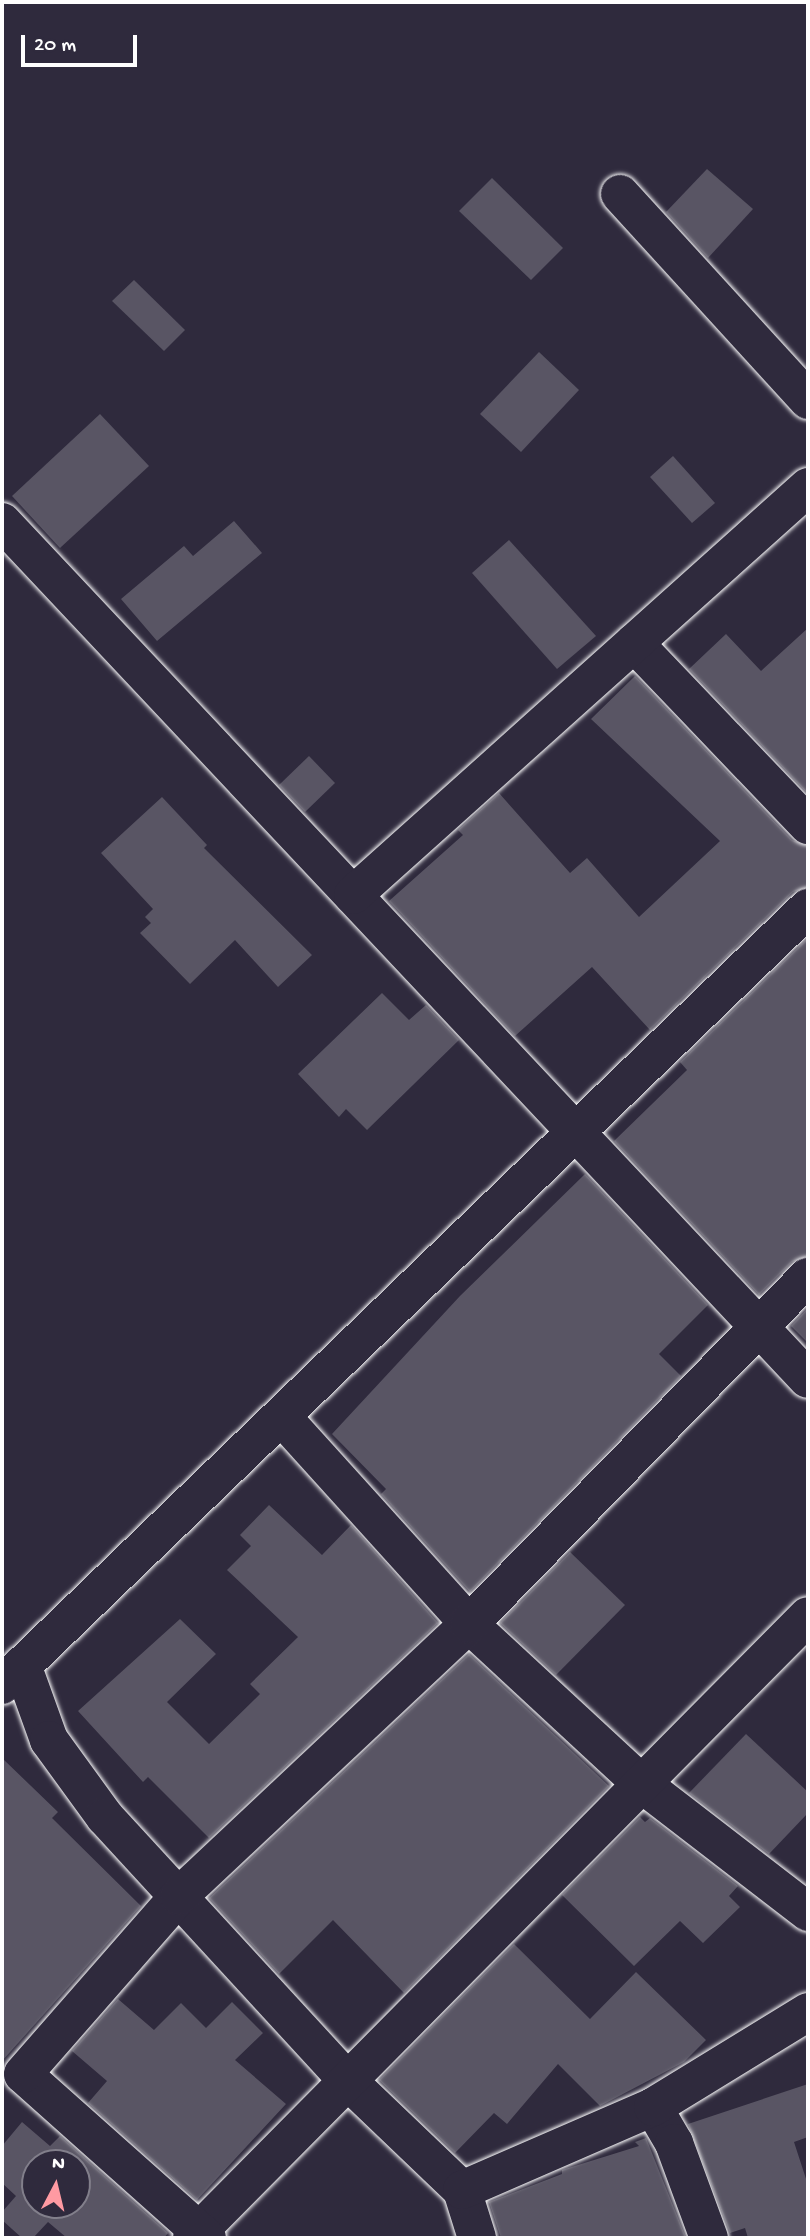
<!DOCTYPE html>
<html>
<head>
<meta charset="utf-8">
<style>
	body { margin:0 }
	#map { position:relative; width:810px; height:2240px; overflow:hidden; background:#2f2a3d; font-family:"Gochi Hand",sans-serif }
	div>[style] { position:absolute }
	[style*='--x'] { left:calc(var(--x)*1px); top:calc(var(--y)*1px); width:calc(var(--w)*1px); rotate:calc(var(--a)*1deg) }
	.building>* { inset:0; background:#595564 }
	.roads { filter:drop-shadow(0 0 2px #fff) drop-shadow(0 0 2px #fff) }
	.street>* { height:38px; margin:-19px; padding:0 19px; transform-origin:19px; border-radius:19px; background:#2f2a3d }
	span { translate:-50% -50%; white-space:nowrap; text-align:center; line-height:1.15; -webkit-text-stroke:6px #2f2a3d; paint-order:stroke }
	.frame { position:absolute; inset:0; border:4px solid #fff; pointer-events:none }
	.north { position:absolute; left:21px; top:2149px; width:70px; height:70px; box-sizing:border-box; background:#2f2a3d; border:2px solid #827f8b; border-radius:50%; rotate:7deg; font-size:19px; font-weight:700; line-height:28px; text-align:center; color:#fff }
	.north::after { content:''; display:block; margin:auto; width:24px; height:32px; background:#ff9aa2; clip-path:polygon(50% 0,100% 100%,50% 72%,0 100%) }
	.scale { position:absolute; left:21px; top:35px; width:116px; height:32px; box-sizing:border-box; border:4px solid #fff; border-top:0; padding-left:9px; font-size:21px; line-height:24px; white-space:nowrap; color:#fff; -webkit-text-stroke:5px #2f2a3d; paint-order:stroke }
</style>
</head>
<body>
<div id="map">
	<div class="building">
		<i style="clip-path:polygon(707px 169px,753px 209px,708px 258px,666px 212px)"></i>
		<i style="clip-path:polygon(492px 178px,563px 248px,531px 280px,459px 211px)"></i>
		<i style="clip-path:polygon(134px 280px,185px 330px,164px 351px,112px 301px)"></i>
		<i style="clip-path:polygon(539px 352px,579px 390px,521px 452px,480px 414px)"></i>
		<i style="clip-path:polygon(100px 414px,149px 466px,60px 548px,12px 496px)"></i>
		<i style="clip-path:polygon(673px 456px,715px 503px,692px 523px,650px 477px)"></i>
		<i style="clip-path:polygon(234px 521px,262px 553px,157px 641px,121px 599px,184px 546px,193px 556px)"></i>
		<i style="clip-path:polygon(509px 540px,596px 636px,557px 669px,472px 573px)"></i>
		<i style="clip-path:polygon(808px 628px,808px 794px,689px 669px,726px 634px,761px 671px)"></i>
		<i style="clip-path:polygon(635px 676px,792px 840px,808px 846px,808px 887px,793px 892px,650px 1030px,592px 967px,515px 1036px,389px 901px,463px 835px,458px 830px,499px 793px,570px 873px,587px 858px,639px 917px,720px 841px,591px 719px)"></i>
		<i style="clip-path:polygon(309px 756px,335px 783px,305px 812px,279px 785px)"></i>
		<i style="clip-path:polygon(162px 797px,207px 845px,204px 848px,312px 955px,278px 987px,235px 940px,190px 984px,140px 933px,151px 923px,145px 917px,153px 909px,101px 853px)"></i>
		<i style="clip-path:polygon(808px 938px,808px 1256px,792px 1262px,759px 1295px,614px 1141px,687px 1070px,680px 1062px)"></i>
		<i style="clip-path:polygon(382px 993px,409px 1020px,426px 1005px,459px 1040px,367px 1130px,346px 1109px,339px 1117px,298px 1074px)"></i>
		<i style="clip-path:polygon(585px 1174px,708px 1305px,659px 1354px,681px 1376px,470px 1592px,381px 1494px,386px 1489px,332px 1434px,460px 1296px)"></i>
		<i style="clip-path:polygon(808px 1308px,808px 1343px,791px 1326px)"></i>
		<i style="clip-path:polygon(269px 1505px,322px 1555px,351px 1525px,438px 1623px,209px 1838px,148px 1777px,143px 1782px,78px 1711px,180px 1619px,216px 1654px,167px 1702px,209px 1744px,260px 1694px,250px 1684px,298px 1637px,227px 1570px,251px 1546px,240px 1535px)"></i>
		<i style="clip-path:polygon(570px 1552px,625px 1605px,556px 1675px,500px 1623px)"></i>
		<i style="clip-path:polygon(469px 1654px,609px 1786px,404px 1993px,333px 1920px,279px 1974px,209px 1898px)"></i>
		<i style="clip-path:polygon(746px 1734px,808px 1792px,808px 1813px,769px 1854px,689px 1793px)"></i>
		<i style="clip-path:polygon(2px 1758px,58px 1812px,52px 1818px,141px 1906px,2px 2061px)"></i>
		<i style="clip-path:polygon(640px 1817px,645px 1822px,650px 1818px,738px 1886px,729px 1896px,740px 1907px,703px 1943px,680px 1921px,634px 1966px,562px 1895px)"></i>
		<i style="clip-path:polygon(514px 1944px,590px 2019px,636px 1972px,706px 2040px,684px 2062px,600px 2106px,558px 2064px,507px 2124px,494px 2113px,455px 2153px,379px 2080px)"></i>
		<i style="clip-path:polygon(118px 1999px,154px 2030px,181px 2003px,206px 2028px,232px 2002px,263px 2033px,235px 2060px,286px 2104px,197px 2200px,88px 2103px,107px 2081px,72px 2051px)"></i>
		<i style="clip-path:polygon(808px 2084px,808px 2137px,794px 2142px,808px 2185px,808px 2238px,748px 2238px,745px 2228px,730px 2233px,688px 2124px)"></i>
		<i style="clip-path:polygon(evenodd,22px 2122px,50px 2146px,60px 2136px,168px 2233px,164px 2238px,67px 2238px,48px 2222px,33px 2238px,22px 2238px,2px 2220px,2px 2212px,16px 2196px,2px 2183px,2px 2146px,22px 2122px,35px 2163px,77px 2163px,77px 2205px,35px 2205px,35px 2163px)"></i>
		<i style="clip-path:polygon(646px 2138px,686px 2238px,501px 2238px,489px 2202px,562px 2174px,562px 2170px,639px 2146px,635px 2142px)"></i>
	</div>
	<div class="roads">
		<div class="street">
			<i style="--x:620;--y:194;--w:279;--a:47.6"></i>
			<i style="--x:2;--y:522;--w:1176;--a:46.76"></i>
			<i style="--x:634;--y:643;--w:252;--a:46.3"></i>
			<i style="--x:353;--y:895;--w:611;--a:-41.88"></i>
			<i style="--x:283;--y:1418;--w:278;--a:47.9"></i>
			<i style="--x:469;--y:1624;--w:236;--a:42.8"></i>
			<i style="--x:642;--y:1784;--w:210;--a:37.6"></i>
			<i style="--x:22;--y:1665;--w:80;--a:70.2"></i>
			<i style="--x:49;--y:1740;--w:95;--a:54"></i>
			<i style="--x:105;--y:1817;--w:359;--a:47.4"></i>
			<i style="--x:348;--y:2081;--w:158;--a:43.7"></i>
			<i style="--x:462;--y:2190;--w:50;--a:72.6"></i>
			<i style="--x:2;--y:1685;--w:1120;--a:-43.95"></i>
			<i style="--x:653;--y:2107;--w:42;--a:59.7"></i>
			<i style="--x:674;--y:2143;--w:101;--a:69.8"></i>
			<i style="--x:462;--y:2190;--w:208;--a:-23.5"></i>
			<i style="--x:653;--y:2107;--w:182;--a:-31.5"></i>
			<i style="--x:192;--y:2238;--w:875;--a:-45.28"></i>
			<i style="--x:207;--y:2238;--w:246;--a:-138.3"></i>
			<i style="--x:23;--y:2074;--w:237;--a:-48.8"></i>
			<i style="--x:179;--y:1896;--w:398;--a:-43.2"></i>
			<i style="--x:469;--y:1624;--w:485;--a:-45.7"></i>
		</div>
	</div>
	<div class="frame"></div>
	<div class="north">N</div>
	<div class="scale">20 m</div>
</div>
</body>
</html>
